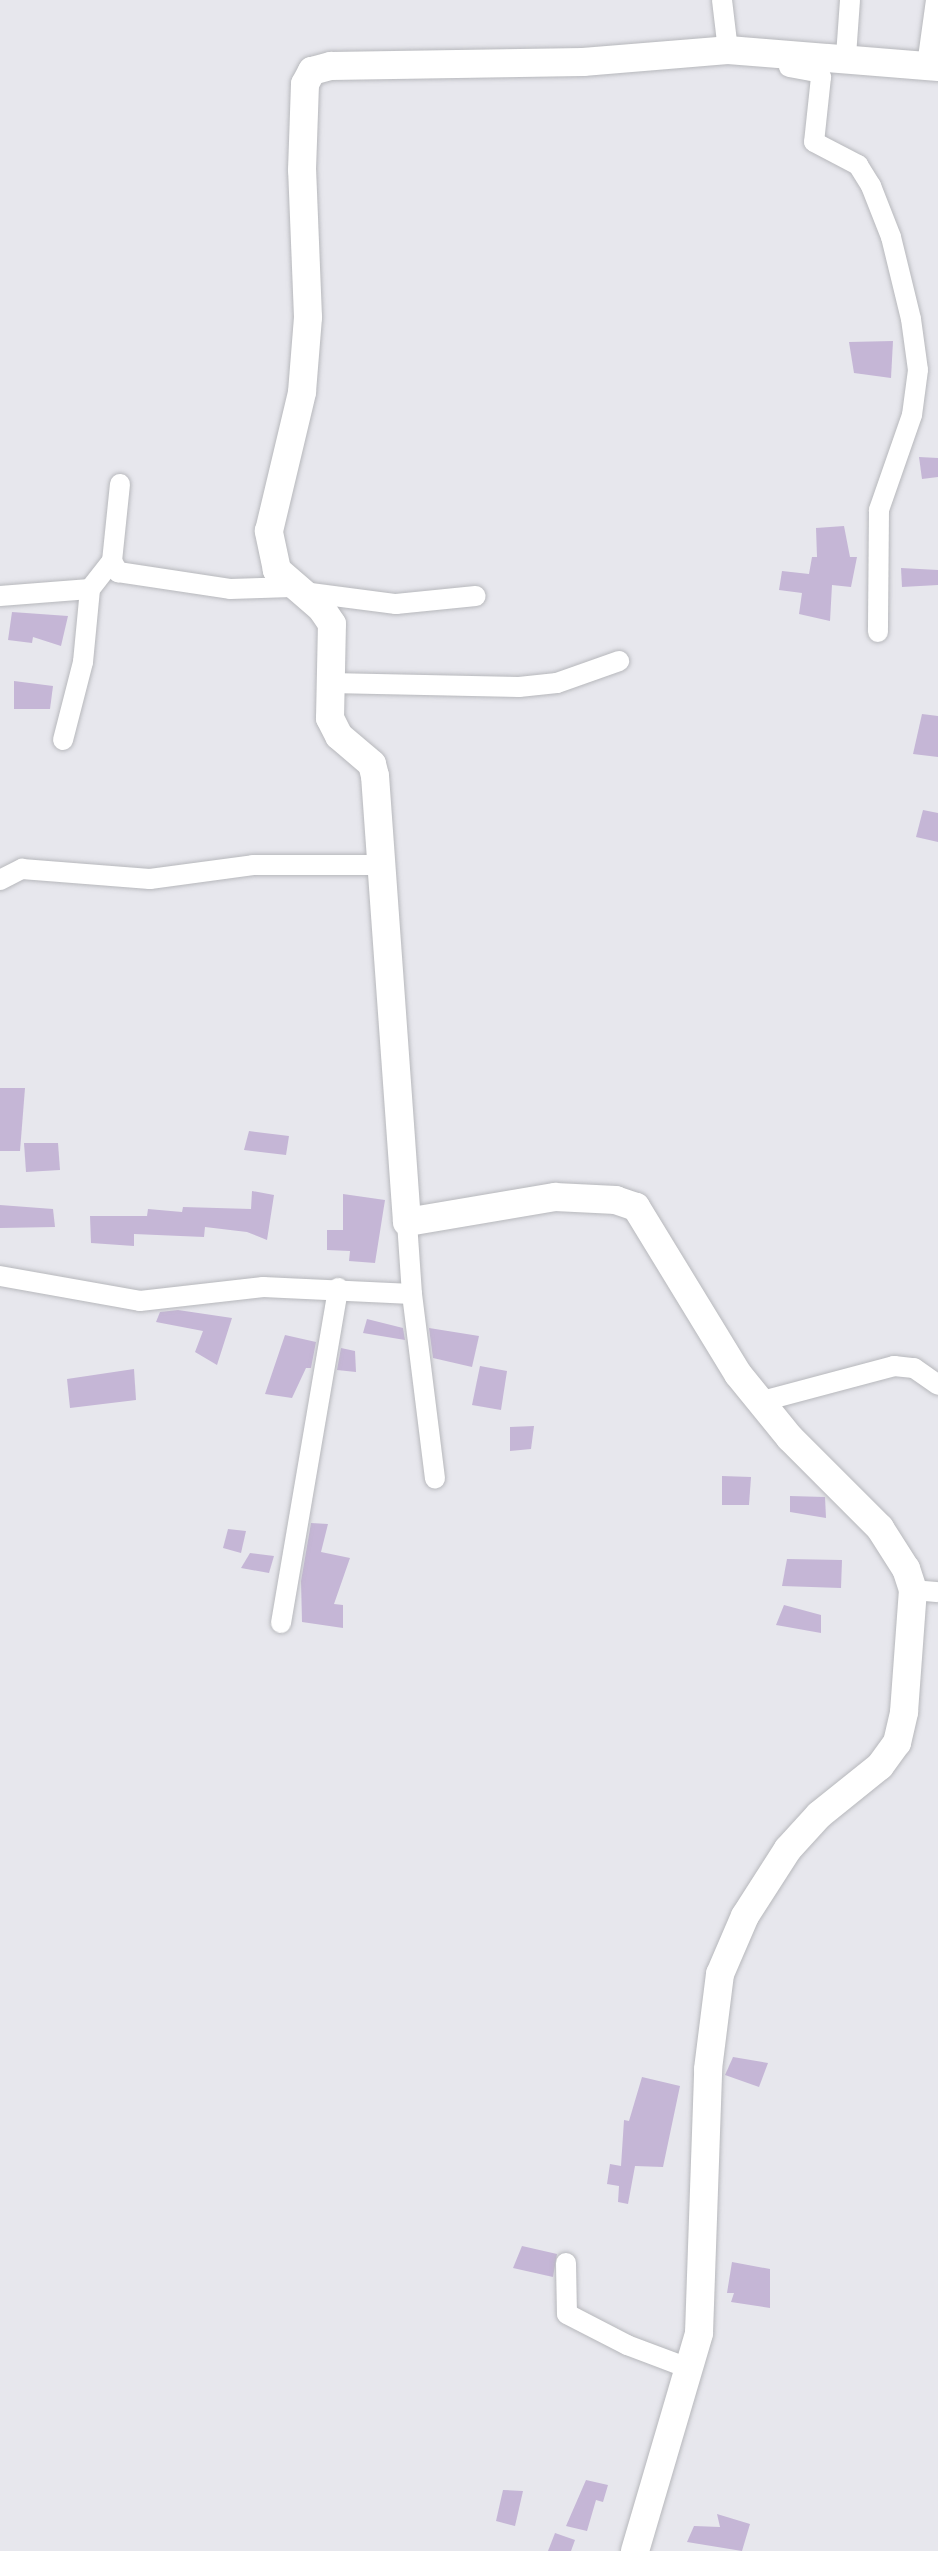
<!DOCTYPE html>
<html>
<head>
<meta charset="utf-8">
<style>
	body { margin:0 }
	#map { position:relative; width:938px; height:2551px; overflow:hidden; background:#e7e7ed; font-family:Commissioner,sans-serif }
	div>[style] { position:absolute }
	[style*='--x'] { left:calc(var(--x)*1px); top:calc(var(--y)*1px); width:calc(var(--w)*1px); rotate:calc(var(--a)*1deg) }
	.building>* { inset:0; background:#c5b6d6 }
	.roads { filter:drop-shadow(0 0 2px #b7b8bc) drop-shadow(0 0 2px #b7b8bc) }
	.street>* { height:20px; margin:-10px; padding:0 10px; transform-origin:10px; border-radius:10px; background:#fff }
	.secondary>* { height:28px; margin:-14px; padding:0 14px; transform-origin:14px; border-radius:14px; background:#fff }
	span { translate:-50% -50%; white-space:nowrap; text-align:center; line-height:1.15; -webkit-text-stroke:7px #e7e7ed; paint-order:stroke }
</style>
</head>
<body>
<div id="map">
	<div class="building">
		<i style="clip-path:polygon(893px 341px,891px 378px,854px 373px,849px 342px)"></i>
		<i style="clip-path:polygon(919px 457px,938px 458px,938px 477px,922px 479px)"></i>
		<i style="clip-path:polygon(844px 526px,850px 557px,857px 557px,851px 587px,832px 585px,830px 621px,799px 614px,802px 593px,779px 590px,782px 571px,809px 574px,812px 557px,817px 557px,816px 528px)"></i>
		<i style="clip-path:polygon(901px 568px,938px 570px,938px 585px,902px 587px)"></i>
		<i style="clip-path:polygon(12px 612px,68px 616px,61px 646px,33px 637px,32px 643px,8px 640px)"></i>
		<i style="clip-path:polygon(14px 681px,53px 686px,50px 709px,14px 709px)"></i>
		<i style="clip-path:polygon(922px 714px,938px 716px,938px 757px,913px 754px)"></i>
		<i style="clip-path:polygon(923px 810px,938px 813px,938px 842px,916px 837px)"></i>
		<i style="clip-path:polygon(0 1088px,25px 1088px,20px 1151px,0 1151px)"></i>
		<i style="clip-path:polygon(249px 1131px,289px 1136px,286px 1155px,244px 1150px)"></i>
		<i style="clip-path:polygon(24px 1143px,58px 1143px,60px 1170px,26px 1172px)"></i>
		<i style="clip-path:polygon(252px 1191px,274px 1195px,267px 1240px,247px 1232px,205px 1227px,204px 1237px,134px 1234px,134px 1246px,91px 1243px,90px 1216px,147px 1216px,148px 1209px,182px 1212px,183px 1207px,251px 1209px)"></i>
		<i style="clip-path:polygon(343px 1194px,385px 1200px,375px 1263px,349px 1261px,350px 1251px,327px 1250px,327px 1230px,343px 1230px)"></i>
		<i style="clip-path:polygon(0 1205px,53px 1209px,55px 1227px,0 1228px)"></i>
		<i style="clip-path:polygon(178px 1310px,232px 1318px,217px 1365px,195px 1352px,203px 1331px,156px 1322px,160px 1312px)"></i>
		<i style="clip-path:polygon(367px 1319px,403px 1328px,405px 1340px,363px 1333px)"></i>
		<i style="clip-path:polygon(429px 1328px,479px 1336px,472px 1367px,433px 1358px)"></i>
		<i style="clip-path:polygon(285px 1335px,316px 1342px,311px 1368px,306px 1368px,292px 1398px,265px 1394px)"></i>
		<i style="clip-path:polygon(341px 1348px,355px 1351px,356px 1372px,337px 1370px)"></i>
		<i style="clip-path:polygon(480px 1366px,507px 1371px,501px 1410px,472px 1405px)"></i>
		<i style="clip-path:polygon(134px 1369px,136px 1400px,70px 1408px,67px 1379px)"></i>
		<i style="clip-path:polygon(534px 1426px,531px 1449px,510px 1451px,510px 1427px)"></i>
		<i style="clip-path:polygon(722px 1476px,751px 1477px,749px 1505px,722px 1505px)"></i>
		<i style="clip-path:polygon(790px 1496px,825px 1497px,826px 1518px,790px 1512px)"></i>
		<i style="clip-path:polygon(311px 1523px,328px 1524px,321px 1552px,350px 1558px,334px 1604px,343px 1605px,343px 1628px,302px 1622px,301px 1581px)"></i>
		<i style="clip-path:polygon(228px 1529px,246px 1531px,241px 1553px,223px 1548px)"></i>
		<i style="clip-path:polygon(250px 1553px,274px 1556px,269px 1573px,241px 1568px)"></i>
		<i style="clip-path:polygon(787px 1559px,842px 1560px,841px 1588px,782px 1586px)"></i>
		<i style="clip-path:polygon(784px 1605px,821px 1615px,821px 1633px,776px 1625px)"></i>
		<i style="clip-path:polygon(733px 2057px,768px 2063px,759px 2087px,725px 2075px)"></i>
		<i style="clip-path:polygon(642px 2077px,680px 2086px,663px 2167px,635px 2166px,628px 2204px,618px 2202px,619px 2186px,607px 2184px,610px 2164px,621px 2166px,624px 2120px,629px 2121px)"></i>
		<i style="clip-path:polygon(522px 2246px,557px 2254px,553px 2277px,513px 2268px)"></i>
		<i style="clip-path:polygon(732px 2262px,770px 2269px,770px 2308px,731px 2302px,734px 2293px,727px 2293px)"></i>
		<i style="clip-path:polygon(586px 2480px,608px 2485px,603px 2502px,596px 2500px,587px 2531px,566px 2526px)"></i>
		<i style="clip-path:polygon(503px 2490px,523px 2491px,515px 2526px,496px 2521px)"></i>
		<i style="clip-path:polygon(717px 2514px,750px 2524px,742px 2551px,687px 2542px,694px 2526px,720px 2527px)"></i>
		<i style="clip-path:polygon(555px 2533px,575px 2540px,571px 2551px,548px 2551px)"></i>
	</div>
	<div class="roads">
		<div class="street">
			<i style="--x:722;--y:0;--w:50;--a:83.2"></i>
			<i style="--x:846;--y:56;--w:56;--a:-85.9"></i>
			<i style="--x:927;--y:65;--w:66;--a:-82.1"></i>
			<i style="--x:789;--y:67;--w:29;--a:10"></i>
			<i style="--x:818;--y:72;--w:6;--a:59"></i>
			<i style="--x:821;--y:77;--w:65;--a:96.1"></i>
			<i style="--x:814;--y:142;--w:50;--a:27.6"></i>
			<i style="--x:858;--y:165;--w:25;--a:58"></i>
			<i style="--x:871;--y:186;--w:55;--a:68.6"></i>
			<i style="--x:891;--y:237;--w:84;--a:76.3"></i>
			<i style="--x:911;--y:319;--w:51;--a:82.2"></i>
			<i style="--x:918;--y:370;--w:45;--a:97.6"></i>
			<i style="--x:912;--y:415;--w:101;--a:109.2"></i>
			<i style="--x:879;--y:510;--w:122;--a:90.5"></i>
			<i style="--x:120;--y:484;--w:77;--a:95.9"></i>
			<i style="--x:112;--y:561;--w:13;--a:61"></i>
			<i style="--x:118;--y:572;--w:113;--a:8.6"></i>
			<i style="--x:230;--y:589;--w:62;--a:-1.8"></i>
			<i style="--x:303;--y:592;--w:94;--a:7.4"></i>
			<i style="--x:396;--y:604;--w:80;--a:-5.7"></i>
			<i style="--x:0;--y:596;--w:90;--a:-4.4"></i>
			<i style="--x:330;--y:683;--w:189;--a:1.2"></i>
			<i style="--x:519;--y:687;--w:38;--a:-6"></i>
			<i style="--x:557;--y:683;--w:66;--a:-19.5"></i>
			<i style="--x:63;--y:740;--w:81;--a:-75.6"></i>
			<i style="--x:83;--y:662;--w:73;--a:-84.5"></i>
			<i style="--x:90;--y:589;--w:36;--a:-52"></i>
			<i style="--x:0;--y:880;--w:25;--a:-27"></i>
			<i style="--x:22;--y:869;--w:128;--a:4.5"></i>
			<i style="--x:150;--y:879;--w:104;--a:-7.7"></i>
			<i style="--x:253;--y:865;--w:127;--a:0"></i>
			<i style="--x:0;--y:1276;--w:142;--a:10.1"></i>
			<i style="--x:140;--y:1301;--w:124;--a:-6.5"></i>
			<i style="--x:263;--y:1287;--w:149;--a:2.7"></i>
			<i style="--x:412;--y:1294;--w:72;--a:-94"></i>
			<i style="--x:412;--y:1294;--w:186;--a:82.9"></i>
			<i style="--x:759;--y:1402;--w:140;--a:-14.9"></i>
			<i style="--x:894;--y:1366;--w:20;--a:6"></i>
			<i style="--x:914;--y:1368;--w:29;--a:35"></i>
			<i style="--x:913;--y:1590;--w:25;--a:5"></i>
			<i style="--x:281;--y:1623;--w:340;--a:-80.3"></i>
			<i style="--x:566;--y:2263;--w:51;--a:88.9"></i>
			<i style="--x:567;--y:2314;--w:68;--a:27.3"></i>
			<i style="--x:627;--y:2345;--w:65;--a:20.7"></i>
		</div>
		<div class="secondary">
			<i style="--x:635;--y:2551;--w:227;--a:-73.6"></i>
			<i style="--x:699;--y:2333;--w:264;--a:-88"></i>
			<i style="--x:708;--y:2069;--w:96;--a:-82.8"></i>
			<i style="--x:720;--y:1974;--w:63;--a:-66.7"></i>
			<i style="--x:745;--y:1916;--w:80;--a:-57.3"></i>
			<i style="--x:788;--y:1849;--w:46;--a:-47.6"></i>
			<i style="--x:819;--y:1815;--w:78;--a:-38.8"></i>
			<i style="--x:880;--y:1766;--w:29;--a:-54"></i>
			<i style="--x:897;--y:1743;--w:32;--a:-77"></i>
			<i style="--x:904;--y:1712;--w:122;--a:-85.8"></i>
			<i style="--x:913;--y:1590;--w:22;--a:-108"></i>
			<i style="--x:906;--y:1569;--w:49;--a:-122.4"></i>
			<i style="--x:880;--y:1528;--w:127;--a:-135"></i>
			<i style="--x:790;--y:1438;--w:82;--a:-129.1"></i>
			<i style="--x:738;--y:1374;--w:196;--a:-121.4"></i>
			<i style="--x:636;--y:1207;--w:21;--a:-161"></i>
			<i style="--x:616;--y:1200;--w:61;--a:-177.2"></i>
			<i style="--x:555;--y:1197;--w:150;--a:170.4"></i>
			<i style="--x:407;--y:1222;--w:447;--a:-94.1"></i>
			<i style="--x:375;--y:776;--w:12;--a:-104"></i>
			<i style="--x:372;--y:764;--w:43;--a:-139.7"></i>
			<i style="--x:339;--y:736;--w:20;--a:-117"></i>
			<i style="--x:330;--y:718;--w:94;--a:-88.8"></i>
			<i style="--x:332;--y:624;--w:18;--a:-124"></i>
			<i style="--x:322;--y:609;--w:60;--a:-139.1"></i>
			<i style="--x:277;--y:570;--w:40;--a:-102"></i>
			<i style="--x:269;--y:531;--w:143;--a:-76.6"></i>
			<i style="--x:302;--y:392;--w:75;--a:-85.4"></i>
			<i style="--x:308;--y:317;--w:147;--a:-92.3"></i>
			<i style="--x:302;--y:170;--w:86;--a:-88"></i>
			<i style="--x:305;--y:84;--w:15;--a:-62"></i>
			<i style="--x:312;--y:71;--w:20;--a:-15"></i>
			<i style="--x:331;--y:66;--w:252;--a:-0.9"></i>
			<i style="--x:583;--y:62;--w:145;--a:-4.7"></i>
			<i style="--x:728;--y:50;--w:211;--a:4.6"></i>
		</div>
	</div>
</div>
</body>
</html>
